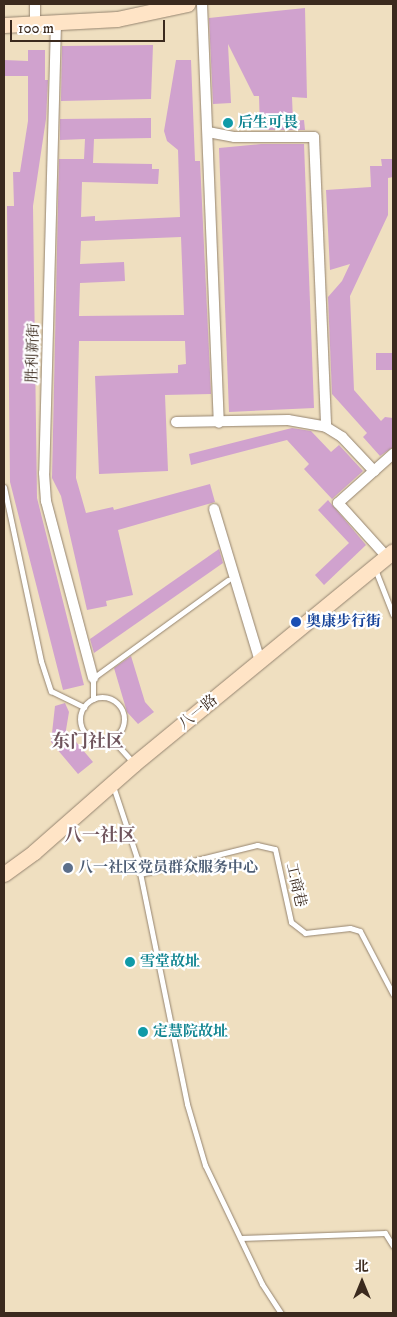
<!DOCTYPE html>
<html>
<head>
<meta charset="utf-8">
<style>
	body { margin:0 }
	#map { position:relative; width:397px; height:1317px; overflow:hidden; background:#efdfc0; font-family:"IM FELL DW Pica","Noto Serif SC",serif }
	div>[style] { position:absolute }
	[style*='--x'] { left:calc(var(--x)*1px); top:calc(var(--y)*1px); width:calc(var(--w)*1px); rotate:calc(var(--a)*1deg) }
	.building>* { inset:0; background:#d0a2ce }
	.roads { filter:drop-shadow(0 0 1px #95846f) drop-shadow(0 0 1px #95846f) }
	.lane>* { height:5px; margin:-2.5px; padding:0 2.5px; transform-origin:2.5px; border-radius:2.5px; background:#fff }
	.lane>.ring { margin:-2.5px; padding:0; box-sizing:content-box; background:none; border:5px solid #fff; border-radius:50% }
	.street>* { height:10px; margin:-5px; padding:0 5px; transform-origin:5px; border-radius:5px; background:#fff }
	.secondary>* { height:15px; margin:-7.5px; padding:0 7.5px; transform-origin:7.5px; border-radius:7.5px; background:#ffe4c6 }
	.dots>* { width:14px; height:14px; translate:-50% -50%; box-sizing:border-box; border:2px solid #fff; border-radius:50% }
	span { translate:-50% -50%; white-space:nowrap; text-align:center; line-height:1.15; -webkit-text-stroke:4.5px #fff; paint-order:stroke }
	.culture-label { font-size:15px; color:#0d838f; font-weight:700 }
	.left { translate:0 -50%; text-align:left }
	.street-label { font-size:15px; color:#3b2a1e }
	.transit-label { font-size:15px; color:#164399; font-weight:700 }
	.service-label { font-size:15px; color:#4e5e75; font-weight:700 }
	.quarter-label { font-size:18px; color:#6f545c; font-weight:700 }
	.frame { position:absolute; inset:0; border:5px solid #3b2a1e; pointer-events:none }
	.north { position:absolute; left:337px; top:1257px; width:50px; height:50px; -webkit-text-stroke:4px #fff; paint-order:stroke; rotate:0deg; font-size:14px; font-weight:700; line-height:20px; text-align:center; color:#3b2a1e }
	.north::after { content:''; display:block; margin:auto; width:18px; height:22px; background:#3b2a1e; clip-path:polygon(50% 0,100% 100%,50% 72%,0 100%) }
	.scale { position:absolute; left:10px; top:20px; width:155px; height:22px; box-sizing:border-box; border:2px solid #3b2a1e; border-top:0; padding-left:6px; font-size:15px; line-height:18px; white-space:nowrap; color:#3b2a1e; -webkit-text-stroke:4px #fff; paint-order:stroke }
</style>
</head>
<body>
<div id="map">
	<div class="building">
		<i style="clip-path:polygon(305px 8px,307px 98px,292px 97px,293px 121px,304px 120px,305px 130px,260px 130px,259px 96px,254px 96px,228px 44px,231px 103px,213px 104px,209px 18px)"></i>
		<i style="clip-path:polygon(153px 45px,151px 99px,61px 101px,62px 46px)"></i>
		<i style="clip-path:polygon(28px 50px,45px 50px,45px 80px,48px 80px,46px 119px,33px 206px,37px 498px,84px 685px,63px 690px,10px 482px,7px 206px,14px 206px,13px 172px,20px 172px,28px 121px,28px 76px,4px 76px,4px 60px,28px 61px)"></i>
		<i style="clip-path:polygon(evenodd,176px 60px,191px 60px,195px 161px,200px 161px,211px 394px,165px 395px,168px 471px,99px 474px,95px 376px,178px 373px,178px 365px,186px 364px,185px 341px,79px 341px,76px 478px,86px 513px,113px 507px,114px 510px,210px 484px,215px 502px,118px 530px,133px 595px,106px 601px,107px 606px,87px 610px,61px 496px,52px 478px,59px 159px,84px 159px,85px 139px,60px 140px,60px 119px,151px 118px,151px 138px,94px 139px,93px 163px,152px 164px,152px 169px,159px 169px,158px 184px,82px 182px,81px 217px,95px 216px,95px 221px,180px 217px,178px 150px,167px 141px,164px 131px,176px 60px,181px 237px,184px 315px,79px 316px,80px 283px,125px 281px,124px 262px,80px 264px,81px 241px,181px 237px)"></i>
		<i style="clip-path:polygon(261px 144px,304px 144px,314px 408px,229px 412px,219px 148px)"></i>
		<i style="clip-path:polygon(381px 159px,393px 159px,393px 177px,388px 178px,388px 215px,350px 296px,354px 390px,381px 421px,385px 417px,393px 418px,393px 447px,380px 456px,363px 437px,367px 433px,332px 394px,328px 297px,342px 281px,350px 264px,330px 270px,326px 190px,371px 187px,370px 166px,382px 166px)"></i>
		<i style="clip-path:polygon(376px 353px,393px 353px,393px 370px,376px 370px)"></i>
		<i style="clip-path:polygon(292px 428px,311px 431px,331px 452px,339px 445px,363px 471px,332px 499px,304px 469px,309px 464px,287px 440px,191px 465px,189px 454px)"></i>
		<i style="clip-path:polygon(328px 500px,366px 545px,324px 585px,315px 575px,349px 543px,318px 510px)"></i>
		<i style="clip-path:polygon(219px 549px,223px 563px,94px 653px,90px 639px)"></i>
		<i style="clip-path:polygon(131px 656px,145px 702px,154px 712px,138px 724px,127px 712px,114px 668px)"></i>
		<i style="clip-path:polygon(65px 703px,69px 712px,66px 730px,93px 762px,78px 774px,51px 742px,55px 706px)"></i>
	</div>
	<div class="roads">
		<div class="lane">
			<i style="--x:4;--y:487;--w:178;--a:78"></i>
			<i style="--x:41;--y:661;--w:32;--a:72"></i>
			<i style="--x:51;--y:691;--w:37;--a:26"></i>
			<i style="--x:375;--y:569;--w:49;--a:68.6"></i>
			<i class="ring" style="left:80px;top:697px;width:39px;height:39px"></i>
			<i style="--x:93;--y:699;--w:21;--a:-90"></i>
			<i style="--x:93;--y:678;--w:167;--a:-36"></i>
			<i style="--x:112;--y:739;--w:31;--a:48"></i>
			<i style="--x:113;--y:786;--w:76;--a:71.6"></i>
			<i style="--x:137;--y:858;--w:251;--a:78.5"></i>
			<i style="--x:187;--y:1104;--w:64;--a:73.6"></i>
			<i style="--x:205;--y:1165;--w:132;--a:64.4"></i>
			<i style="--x:262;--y:1284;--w:35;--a:57"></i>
			<i style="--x:140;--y:874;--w:121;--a:-13.9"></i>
			<i style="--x:257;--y:845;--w:18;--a:13"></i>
			<i style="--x:275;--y:849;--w:75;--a:77.6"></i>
			<i style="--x:291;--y:922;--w:18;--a:38"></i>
			<i style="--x:305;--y:933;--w:45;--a:-6.3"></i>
			<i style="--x:350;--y:928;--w:10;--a:17"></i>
			<i style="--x:360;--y:931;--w:71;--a:62.4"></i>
			<i style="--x:241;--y:1238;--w:144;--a:-2"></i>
			<i style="--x:385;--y:1233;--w:15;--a:58"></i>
		</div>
		<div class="street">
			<i style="--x:35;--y:4;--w:20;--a:90"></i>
			<i style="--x:202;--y:4;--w:419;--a:87.7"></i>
			<i style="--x:56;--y:23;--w:450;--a:91.5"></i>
			<i style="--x:44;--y:473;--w:28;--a:86"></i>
			<i style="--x:46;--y:501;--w:183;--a:75.1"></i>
			<i style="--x:208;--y:132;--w:26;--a:11"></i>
			<i style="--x:234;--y:137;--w:80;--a:0"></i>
			<i style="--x:314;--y:137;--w:290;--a:87.6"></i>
			<i style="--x:176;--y:422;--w:112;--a:-1"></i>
			<i style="--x:288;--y:420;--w:39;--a:10"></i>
			<i style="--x:326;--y:427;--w:19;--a:32"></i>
			<i style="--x:342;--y:437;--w:47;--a:46.7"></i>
			<i style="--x:214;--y:509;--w:159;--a:73.2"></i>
			<i style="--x:387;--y:557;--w:73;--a:-132.2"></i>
			<i style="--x:338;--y:503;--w:74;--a:-41.7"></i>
		</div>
		<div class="secondary">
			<i style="--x:4;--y:25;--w:113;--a:-3"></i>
			<i style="--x:117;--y:19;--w:72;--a:-12.1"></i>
			<i style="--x:4;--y:874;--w:37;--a:-36"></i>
			<i style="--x:34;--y:852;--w:133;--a:-41.3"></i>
			<i style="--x:134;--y:764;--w:335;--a:-39.4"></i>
		</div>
	</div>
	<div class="dots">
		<i style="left:228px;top:123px;background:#0f9aa8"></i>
		<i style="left:296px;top:622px;background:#1a4fb4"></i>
		<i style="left:68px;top:868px;background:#5c6f8a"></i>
		<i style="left:130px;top:962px;background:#0f9aa8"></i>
		<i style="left:143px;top:1032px;background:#0f9aa8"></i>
	</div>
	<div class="culture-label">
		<span class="left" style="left:238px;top:123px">后生可畏</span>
		<span class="left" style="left:140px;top:962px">雪堂故址</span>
		<span class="left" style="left:153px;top:1032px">定慧院故址</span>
	</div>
	<div class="street-label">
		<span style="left:33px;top:353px;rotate:-88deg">胜利新街</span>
		<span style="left:198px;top:712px;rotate:-39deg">八一路</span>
		<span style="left:296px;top:885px;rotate:77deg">工商巷</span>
	</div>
	<div class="transit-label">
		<span class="left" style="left:306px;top:622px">奥康步行街</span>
	</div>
	<div class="service-label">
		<span class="left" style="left:78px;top:868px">八一社区党员群众服务中心</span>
	</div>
	<div class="quarter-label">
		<span style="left:88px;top:742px">东门社区</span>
		<span style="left:100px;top:836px">八一社区</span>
	</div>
	<div class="frame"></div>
	<div class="north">北</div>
	<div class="scale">100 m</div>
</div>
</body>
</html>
